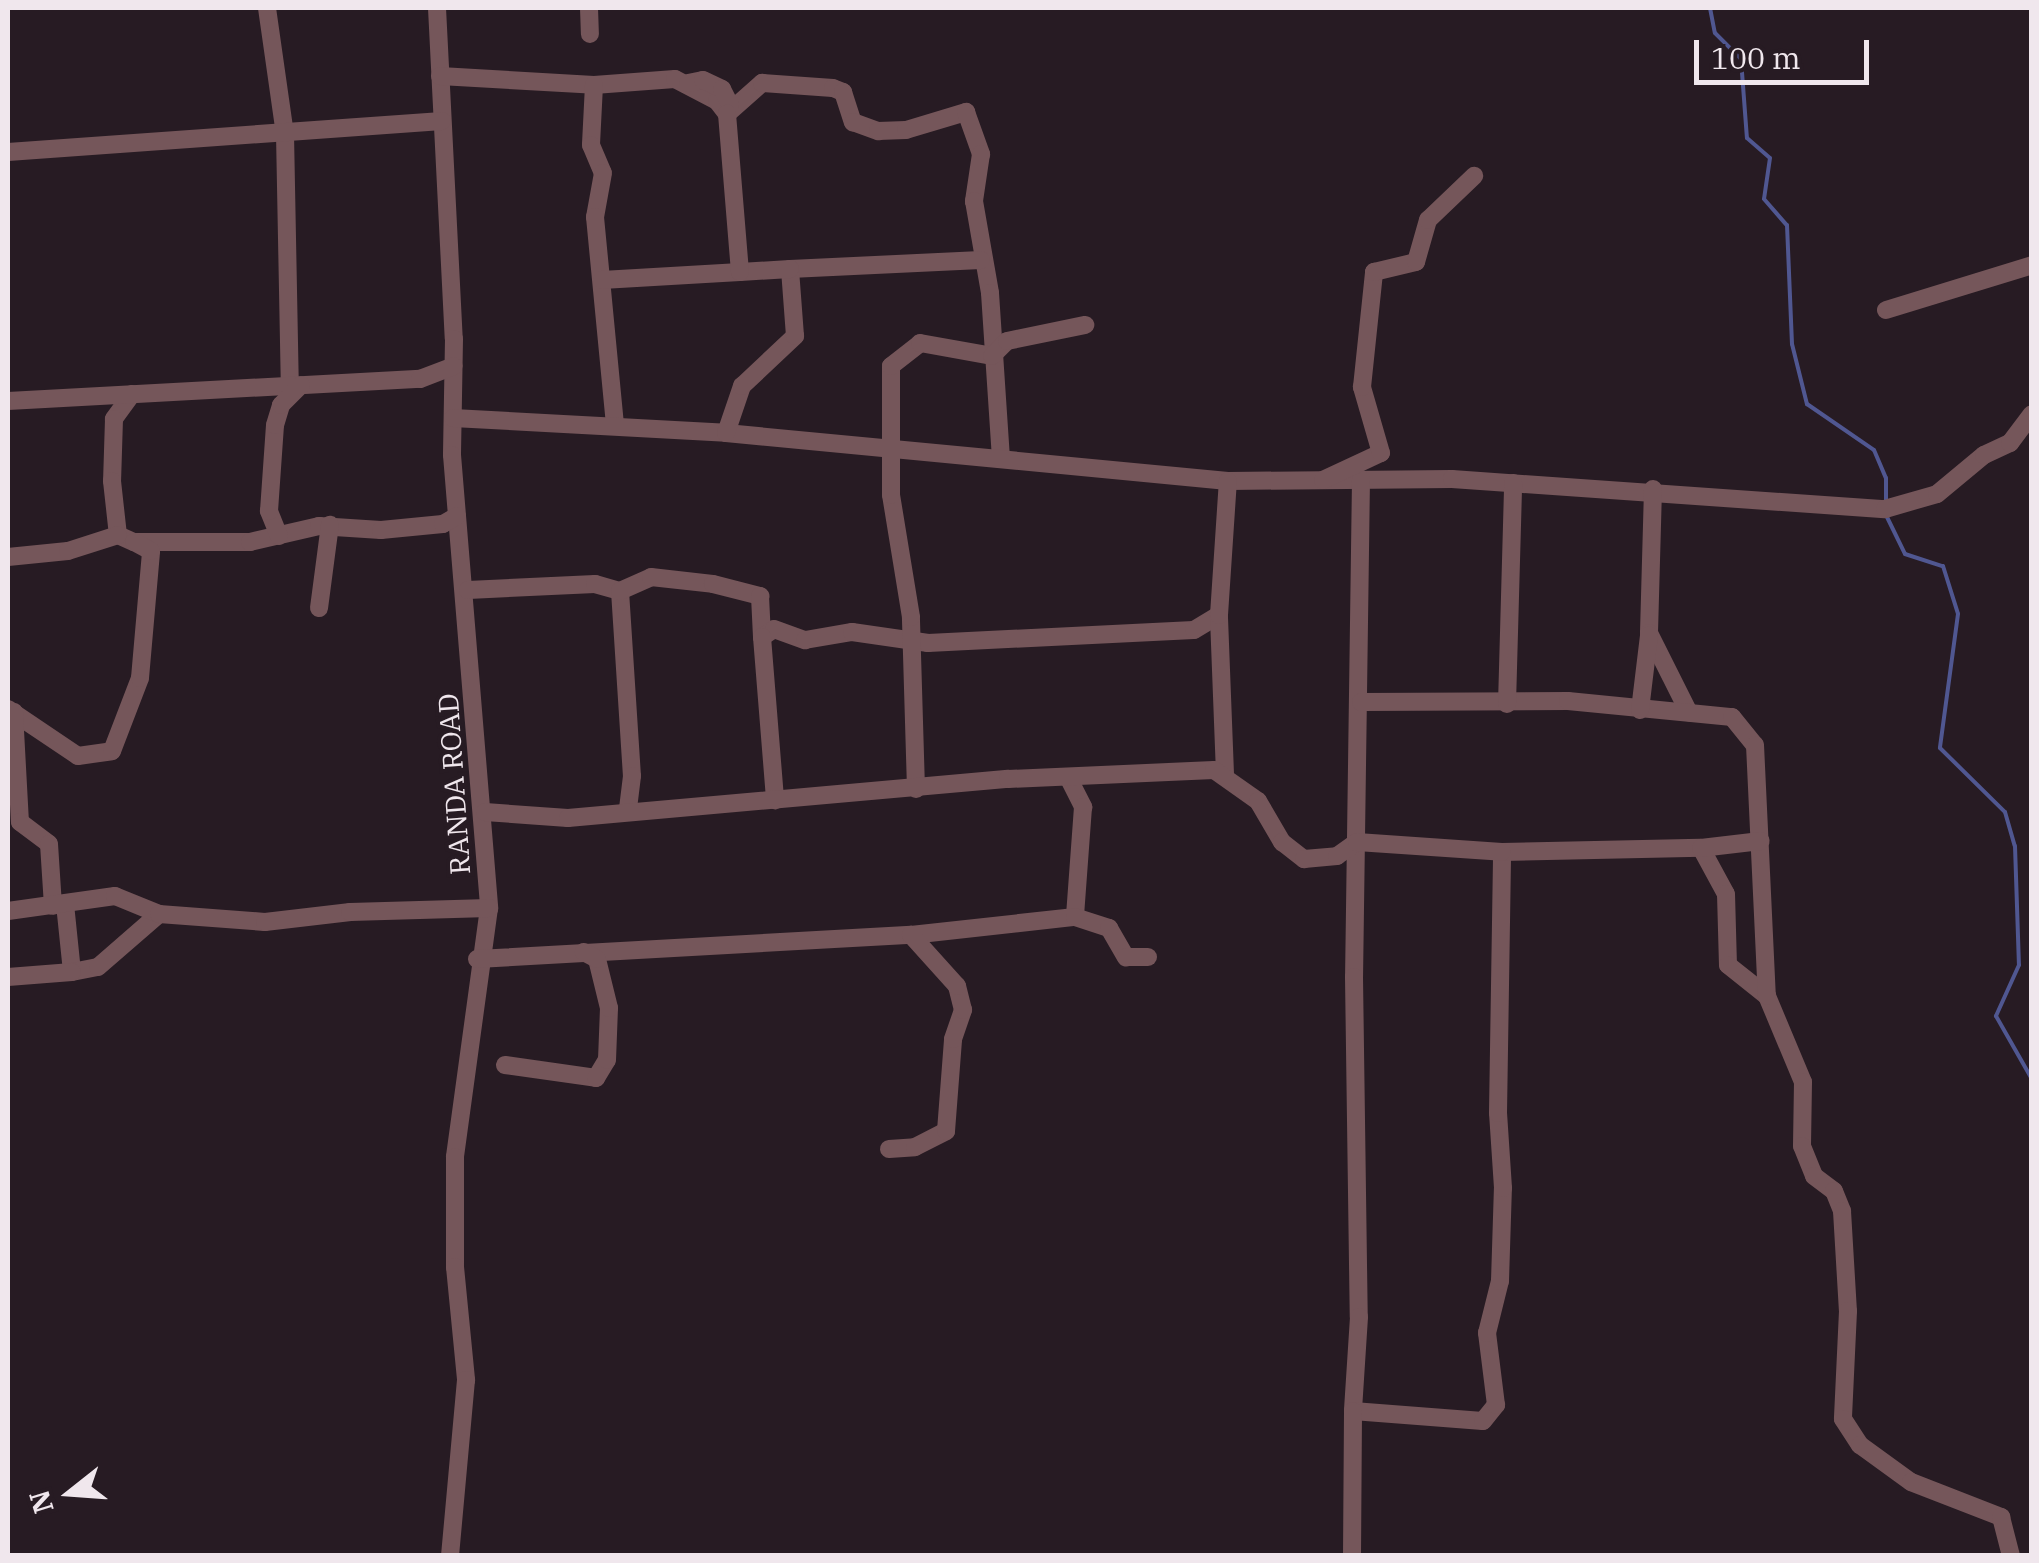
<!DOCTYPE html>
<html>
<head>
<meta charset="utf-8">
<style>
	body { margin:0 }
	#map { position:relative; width:2039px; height:1563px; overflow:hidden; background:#271b23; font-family:"IBM Plex Serif",serif }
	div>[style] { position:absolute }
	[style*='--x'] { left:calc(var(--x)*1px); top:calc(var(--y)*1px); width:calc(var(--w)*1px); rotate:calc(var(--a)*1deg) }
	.stream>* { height:4px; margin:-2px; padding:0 2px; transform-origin:2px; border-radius:2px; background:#505791 }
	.minor>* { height:18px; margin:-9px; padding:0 9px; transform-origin:9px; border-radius:9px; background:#75565a }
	span { translate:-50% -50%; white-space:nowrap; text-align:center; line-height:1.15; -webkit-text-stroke:8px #271b23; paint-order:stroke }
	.street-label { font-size:28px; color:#f0e7ed }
	.frame { position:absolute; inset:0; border:10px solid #f0e7ed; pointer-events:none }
	.north { position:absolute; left:20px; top:1443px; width:100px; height:100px; -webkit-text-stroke:8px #271b23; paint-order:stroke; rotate:253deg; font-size:28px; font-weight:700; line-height:40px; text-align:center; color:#f0e7ed }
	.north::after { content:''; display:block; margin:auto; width:35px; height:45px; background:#f0e7ed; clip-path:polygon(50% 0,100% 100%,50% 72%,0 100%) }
	.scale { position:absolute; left:1694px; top:40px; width:175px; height:45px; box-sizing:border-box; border:5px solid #f0e7ed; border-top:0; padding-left:12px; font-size:30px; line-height:35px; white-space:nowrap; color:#f0e7ed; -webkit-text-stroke:8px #271b23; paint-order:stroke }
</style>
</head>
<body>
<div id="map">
	<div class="stream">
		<i style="--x:1710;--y:8;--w:25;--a:79"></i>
		<i style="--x:1715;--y:33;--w:37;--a:45"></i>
		<i style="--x:1741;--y:59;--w:79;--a:85.7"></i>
		<i style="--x:1747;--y:138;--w:30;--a:41"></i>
		<i style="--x:1770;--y:158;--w:41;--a:98.3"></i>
		<i style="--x:1764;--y:199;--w:35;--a:49"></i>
		<i style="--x:1787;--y:225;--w:119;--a:87.6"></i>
		<i style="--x:1792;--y:344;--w:62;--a:76"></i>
		<i style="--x:1807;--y:404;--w:81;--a:34.5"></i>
		<i style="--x:1874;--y:450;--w:30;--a:67"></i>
		<i style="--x:1886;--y:478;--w:23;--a:90"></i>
		<i style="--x:1886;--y:515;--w:43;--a:64"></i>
		<i style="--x:1905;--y:554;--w:40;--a:18"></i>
		<i style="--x:1943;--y:566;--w:50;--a:72.6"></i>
		<i style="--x:1958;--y:614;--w:135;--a:97.7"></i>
		<i style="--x:1940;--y:748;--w:91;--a:44.6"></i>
		<i style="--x:2005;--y:812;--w:35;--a:74"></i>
		<i style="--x:2015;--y:846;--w:119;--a:88.1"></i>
		<i style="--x:2019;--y:965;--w:56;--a:114.3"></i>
		<i style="--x:1996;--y:1016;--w:73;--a:60.3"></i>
	</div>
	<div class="minor">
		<i style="--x:267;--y:8;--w:127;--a:81.9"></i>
		<i style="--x:285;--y:134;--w:251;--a:88.9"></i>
		<i style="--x:437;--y:8;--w:331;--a:87.1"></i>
		<i style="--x:454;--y:339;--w:116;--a:91"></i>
		<i style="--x:452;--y:455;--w:455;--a:85.3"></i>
		<i style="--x:489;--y:908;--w:251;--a:97.8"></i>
		<i style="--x:455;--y:1157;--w:110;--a:90"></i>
		<i style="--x:455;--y:1267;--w:114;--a:84.4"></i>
		<i style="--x:466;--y:1380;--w:177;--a:95.2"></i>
		<i style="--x:589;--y:8;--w:26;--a:88"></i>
		<i style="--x:440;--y:76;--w:154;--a:3.3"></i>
		<i style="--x:594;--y:85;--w:81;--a:-4.2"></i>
		<i style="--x:675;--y:79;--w:47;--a:27.6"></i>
		<i style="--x:717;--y:101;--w:16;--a:52"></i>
		<i style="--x:727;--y:114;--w:47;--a:-41.5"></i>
		<i style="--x:762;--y:83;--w:71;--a:4"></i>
		<i style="--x:833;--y:88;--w:11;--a:22"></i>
		<i style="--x:843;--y:92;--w:32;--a:72"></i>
		<i style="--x:853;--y:122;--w:27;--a:20"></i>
		<i style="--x:878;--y:131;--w:28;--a:-2"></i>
		<i style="--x:906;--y:130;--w:63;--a:-16.7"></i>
		<i style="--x:966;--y:112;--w:45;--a:70.3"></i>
		<i style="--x:981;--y:154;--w:48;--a:98.5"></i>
		<i style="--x:974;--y:201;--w:93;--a:80.1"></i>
		<i style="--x:990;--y:293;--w:164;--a:86.2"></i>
		<i style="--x:688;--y:83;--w:15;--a:-11"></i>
		<i style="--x:703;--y:80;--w:21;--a:25"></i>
		<i style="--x:722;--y:89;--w:18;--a:63"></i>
		<i style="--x:594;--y:85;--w:60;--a:92.9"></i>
		<i style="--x:591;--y:145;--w:30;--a:67"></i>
		<i style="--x:603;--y:173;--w:45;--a:100.3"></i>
		<i style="--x:595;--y:217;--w:209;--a:84.5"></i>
		<i style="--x:8;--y:152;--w:435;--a:-4.1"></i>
		<i style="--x:790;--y:269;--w:191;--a:-2.7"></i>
		<i style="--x:602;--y:280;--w:138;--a:-3.3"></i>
		<i style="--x:1886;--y:310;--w:153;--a:-17.1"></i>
		<i style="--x:132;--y:394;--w:31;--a:126"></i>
		<i style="--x:114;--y:419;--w:62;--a:91.8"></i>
		<i style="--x:112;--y:481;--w:54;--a:83.7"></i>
		<i style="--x:118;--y:535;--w:17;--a:24"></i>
		<i style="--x:134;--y:542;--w:116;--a:0"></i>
		<i style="--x:250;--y:542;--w:71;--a:-13.1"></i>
		<i style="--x:319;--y:526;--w:62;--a:3.7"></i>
		<i style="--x:381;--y:530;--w:62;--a:-5.5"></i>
		<i style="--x:443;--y:524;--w:16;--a:-30"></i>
		<i style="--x:8;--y:401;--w:413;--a:-3.1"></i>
		<i style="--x:420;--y:379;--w:36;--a:-21"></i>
		<i style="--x:453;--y:418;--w:273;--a:3.1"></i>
		<i style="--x:726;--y:433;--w:504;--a:5.46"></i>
		<i style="--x:1228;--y:481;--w:224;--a:-0.5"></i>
		<i style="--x:1452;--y:479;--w:434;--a:4"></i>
		<i style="--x:1885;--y:509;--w:54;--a:-16.1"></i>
		<i style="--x:1937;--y:494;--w:61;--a:-39.7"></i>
		<i style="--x:1984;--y:455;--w:29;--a:-25"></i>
		<i style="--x:2010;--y:443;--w:36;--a:-53"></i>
		<i style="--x:726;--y:433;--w:50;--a:-71.2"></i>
		<i style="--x:742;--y:386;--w:73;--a:-43.3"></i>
		<i style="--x:795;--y:336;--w:67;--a:-94.3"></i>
		<i style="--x:790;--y:269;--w:50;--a:176.6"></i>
		<i style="--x:740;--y:272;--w:159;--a:-94.7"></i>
		<i style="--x:1361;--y:479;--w:498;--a:90.8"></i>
		<i style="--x:1354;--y:977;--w:340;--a:89.2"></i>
		<i style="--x:1359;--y:1317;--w:94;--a:93.7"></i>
		<i style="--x:1353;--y:1411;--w:130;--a:4.4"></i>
		<i style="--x:1483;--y:1421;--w:21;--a:-51"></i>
		<i style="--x:1496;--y:1405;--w:73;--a:-97.1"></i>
		<i style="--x:1487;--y:1333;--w:54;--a:-76"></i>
		<i style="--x:1500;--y:1281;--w:93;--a:-88.2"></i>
		<i style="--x:1503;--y:1188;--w:75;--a:-93.8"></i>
		<i style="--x:1498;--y:1113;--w:261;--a:-89.1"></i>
		<i style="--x:1502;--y:852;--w:199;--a:-1.2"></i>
		<i style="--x:1701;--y:848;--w:52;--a:61.5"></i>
		<i style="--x:1726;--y:894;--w:71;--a:88.4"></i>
		<i style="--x:1728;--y:965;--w:50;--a:38.5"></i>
		<i style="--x:1767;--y:996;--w:93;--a:67.3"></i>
		<i style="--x:1803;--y:1082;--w:64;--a:90.9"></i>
		<i style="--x:1802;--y:1146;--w:32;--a:68"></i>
		<i style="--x:1814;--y:1176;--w:25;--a:37"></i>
		<i style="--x:1834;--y:1191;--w:22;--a:68"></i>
		<i style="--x:1842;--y:1211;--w:100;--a:86.6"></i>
		<i style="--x:1848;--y:1311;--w:108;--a:92.7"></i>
		<i style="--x:1843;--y:1419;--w:31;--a:57"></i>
		<i style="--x:1860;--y:1445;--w:63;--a:36"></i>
		<i style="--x:1911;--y:1482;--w:97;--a:21.3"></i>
		<i style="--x:2001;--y:1517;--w:40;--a:75.6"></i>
		<i style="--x:1323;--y:480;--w:64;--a:-25"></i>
		<i style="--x:1381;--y:453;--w:69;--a:-106.1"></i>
		<i style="--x:1362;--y:387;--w:116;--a:-84"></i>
		<i style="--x:1374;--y:272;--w:43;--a:-13.4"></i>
		<i style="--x:1416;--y:262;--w:44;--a:-74.1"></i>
		<i style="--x:1428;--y:220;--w:64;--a:-43.7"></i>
		<i style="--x:1653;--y:489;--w:144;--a:91.6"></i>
		<i style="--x:1649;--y:633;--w:89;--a:63.4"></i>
		<i style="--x:279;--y:536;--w:27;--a:-112"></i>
		<i style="--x:269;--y:511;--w:86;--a:-86"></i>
		<i style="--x:275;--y:425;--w:21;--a:-73"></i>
		<i style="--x:281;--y:405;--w:28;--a:-45"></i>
		<i style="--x:8;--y:557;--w:60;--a:-5.7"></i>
		<i style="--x:68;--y:551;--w:52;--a:-17.7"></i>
		<i style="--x:468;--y:590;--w:127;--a:-2.7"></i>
		<i style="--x:595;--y:584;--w:26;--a:16"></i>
		<i style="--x:620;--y:591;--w:185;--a:86.3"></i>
		<i style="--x:632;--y:776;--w:34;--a:97"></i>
		<i style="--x:620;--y:591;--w:34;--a:-24"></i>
		<i style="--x:651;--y:577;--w:62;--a:6.4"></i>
		<i style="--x:713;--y:584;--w:49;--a:14.3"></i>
		<i style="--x:760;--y:596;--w:41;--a:87.2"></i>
		<i style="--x:762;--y:637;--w:14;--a:-34"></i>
		<i style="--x:774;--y:629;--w:33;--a:20"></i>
		<i style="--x:805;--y:640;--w:48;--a:-9.7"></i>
		<i style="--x:852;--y:632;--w:77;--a:8.2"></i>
		<i style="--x:928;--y:643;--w:266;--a:-2.8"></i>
		<i style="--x:1194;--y:630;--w:29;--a:-31"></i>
		<i style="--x:319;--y:608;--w:84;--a:-82.5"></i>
		<i style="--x:762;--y:637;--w:164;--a:85.4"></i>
		<i style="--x:1361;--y:702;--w:207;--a:-0.3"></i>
		<i style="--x:1568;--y:701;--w:165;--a:5.6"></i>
		<i style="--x:1732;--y:717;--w:36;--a:51"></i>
		<i style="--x:1755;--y:745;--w:251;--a:87.3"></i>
		<i style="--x:1507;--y:704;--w:221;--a:-88.4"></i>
		<i style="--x:8;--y:709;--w:84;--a:33.9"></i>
		<i style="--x:78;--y:756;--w:34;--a:-8"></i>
		<i style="--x:112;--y:751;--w:78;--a:-69"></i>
		<i style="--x:140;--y:678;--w:127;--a:-85"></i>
		<i style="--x:151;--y:551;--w:19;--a:-152"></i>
		<i style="--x:1640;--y:710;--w:75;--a:-83.1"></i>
		<i style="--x:14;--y:712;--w:110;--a:86.9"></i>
		<i style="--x:20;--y:822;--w:36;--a:37"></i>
		<i style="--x:49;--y:844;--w:62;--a:86.3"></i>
		<i style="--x:1225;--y:774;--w:159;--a:-92.2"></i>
		<i style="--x:1219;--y:615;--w:134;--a:-86.2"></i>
		<i style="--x:1068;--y:777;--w:34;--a:63"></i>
		<i style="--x:1083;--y:807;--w:110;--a:94.2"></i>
		<i style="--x:916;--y:789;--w:172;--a:-91.7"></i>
		<i style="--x:911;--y:617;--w:124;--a:-99.3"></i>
		<i style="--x:891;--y:495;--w:129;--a:-90"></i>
		<i style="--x:891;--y:366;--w:37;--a:-38"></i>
		<i style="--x:920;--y:343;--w:73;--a:10.2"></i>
		<i style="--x:992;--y:356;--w:21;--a:-45"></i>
		<i style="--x:1007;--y:341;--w:80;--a:-11.6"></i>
		<i style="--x:485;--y:812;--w:83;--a:4.1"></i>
		<i style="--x:568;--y:818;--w:442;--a:-5.1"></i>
		<i style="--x:1008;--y:779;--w:206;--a:-2.5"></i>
		<i style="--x:1214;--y:770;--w:54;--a:35.2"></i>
		<i style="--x:1258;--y:801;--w:48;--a:59.7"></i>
		<i style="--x:1282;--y:842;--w:28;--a:38"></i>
		<i style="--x:1304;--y:859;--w:33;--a:-5"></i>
		<i style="--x:1337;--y:856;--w:24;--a:-35"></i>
		<i style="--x:1357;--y:842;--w:145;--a:3.9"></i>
		<i style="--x:1701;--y:848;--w:60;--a:-6.7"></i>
		<i style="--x:65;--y:904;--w:68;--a:84.1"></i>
		<i style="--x:72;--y:972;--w:26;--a:-11"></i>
		<i style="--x:98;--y:967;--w:81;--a:-41"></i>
		<i style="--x:8;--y:911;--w:108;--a:-8"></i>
		<i style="--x:115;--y:896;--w:48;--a:22.2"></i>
		<i style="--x:159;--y:914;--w:106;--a:4.3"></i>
		<i style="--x:265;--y:922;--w:86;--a:-6.7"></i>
		<i style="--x:350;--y:912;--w:139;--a:-1.6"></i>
		<i style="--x:477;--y:959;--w:435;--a:-3.2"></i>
		<i style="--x:911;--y:935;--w:165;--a:-6.3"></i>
		<i style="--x:1075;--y:917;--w:36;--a:18"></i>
		<i style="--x:1109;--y:928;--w:34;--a:60"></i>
		<i style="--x:1126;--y:957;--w:22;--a:0"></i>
		<i style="--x:8;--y:977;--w:64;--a:-4.5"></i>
		<i style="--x:505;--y:1065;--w:92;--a:8.1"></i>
		<i style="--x:596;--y:1078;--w:21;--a:-59"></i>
		<i style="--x:607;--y:1060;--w:52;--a:-87.8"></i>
		<i style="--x:609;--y:1008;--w:50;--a:-103.8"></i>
		<i style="--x:597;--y:959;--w:15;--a:-152"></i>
		<i style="--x:889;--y:1149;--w:26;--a:-4"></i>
		<i style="--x:915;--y:1147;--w:35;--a:-27"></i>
		<i style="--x:946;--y:1131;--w:92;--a:-85.6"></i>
		<i style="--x:953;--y:1039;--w:31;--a:-71"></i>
		<i style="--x:963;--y:1010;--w:25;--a:-104"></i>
		<i style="--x:957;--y:986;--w:69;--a:-132"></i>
		<i style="--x:1352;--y:1556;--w:145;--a:-89.6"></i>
	</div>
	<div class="street-label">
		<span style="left:454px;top:784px;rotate:-94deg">RANDA ROAD</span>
	</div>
	<div class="frame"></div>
	<div class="north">N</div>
	<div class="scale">100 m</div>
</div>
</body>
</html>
